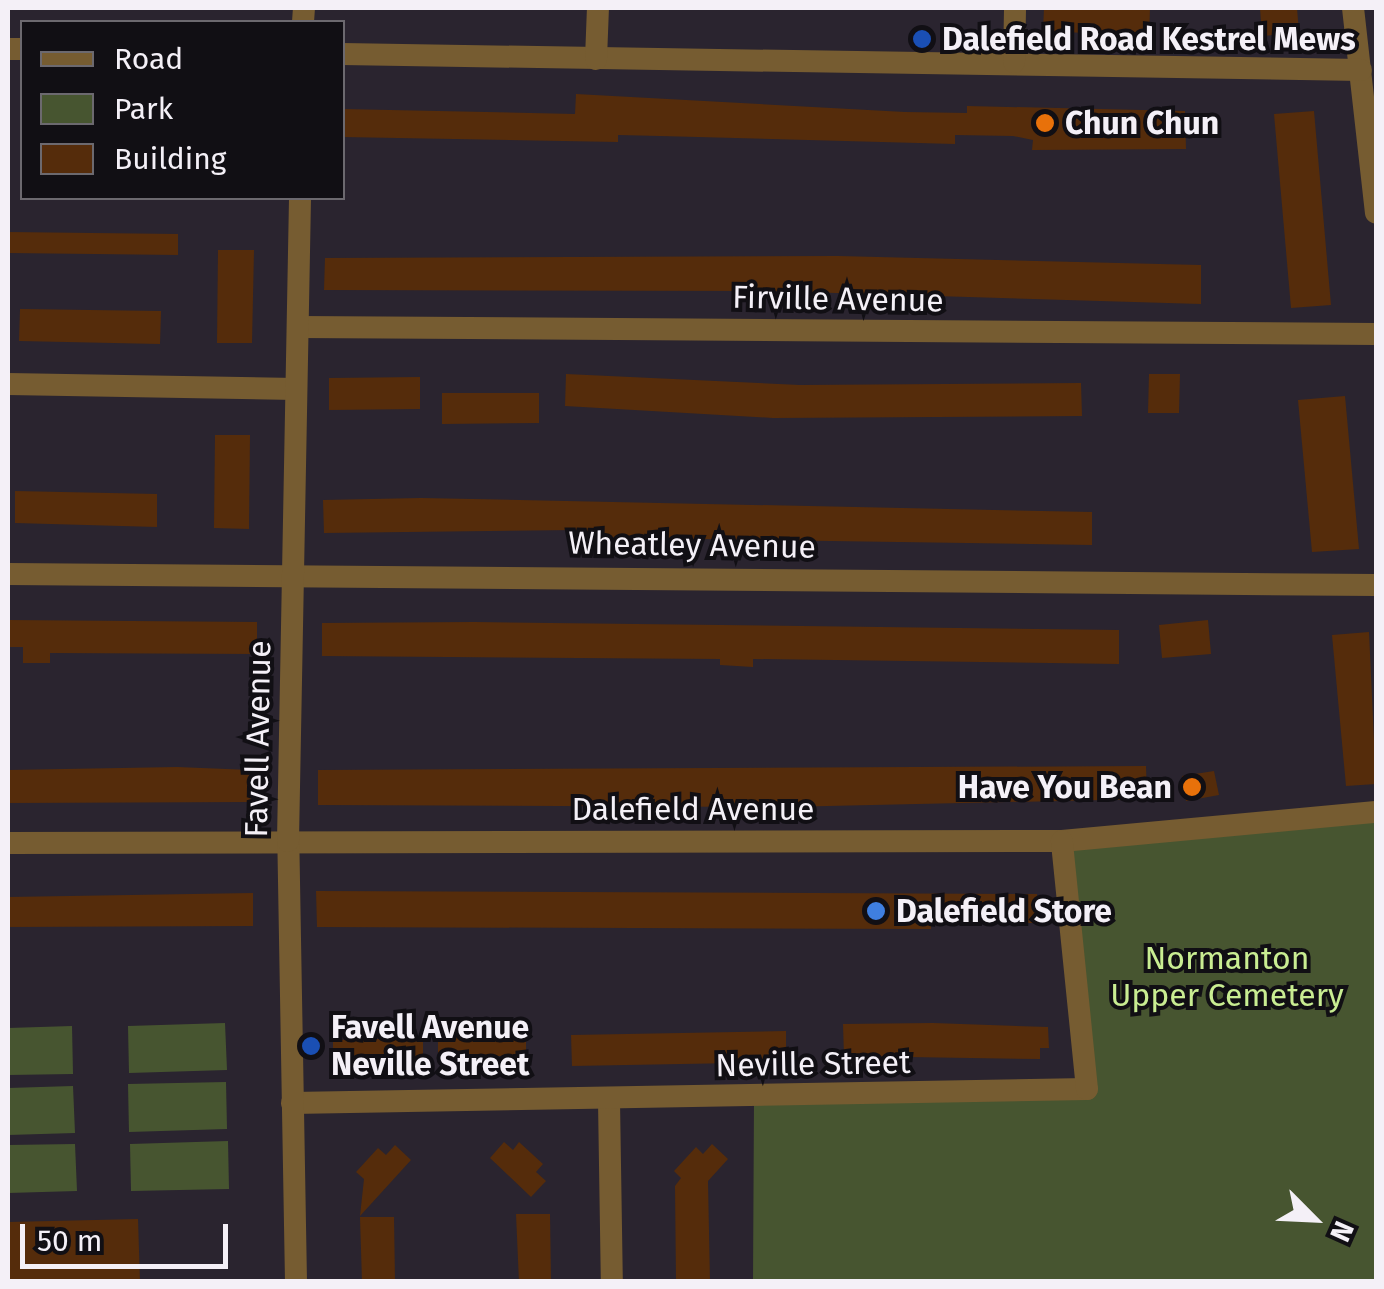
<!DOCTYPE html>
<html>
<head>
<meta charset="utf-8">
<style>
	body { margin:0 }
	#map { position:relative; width:1384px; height:1289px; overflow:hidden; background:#2a242f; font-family:"Fira Sans",sans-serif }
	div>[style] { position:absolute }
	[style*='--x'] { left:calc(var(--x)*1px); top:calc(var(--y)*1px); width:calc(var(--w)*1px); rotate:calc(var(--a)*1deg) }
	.green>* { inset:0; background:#475530 }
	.building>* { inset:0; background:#552c0b }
	.street>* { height:22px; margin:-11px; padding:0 11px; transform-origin:11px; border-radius:11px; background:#765c31 }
	.dots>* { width:28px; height:28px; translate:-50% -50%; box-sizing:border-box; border:5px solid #110f14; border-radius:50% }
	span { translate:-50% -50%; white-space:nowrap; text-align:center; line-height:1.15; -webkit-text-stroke:8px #110f14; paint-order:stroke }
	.poi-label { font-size:32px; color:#f4f0f7; font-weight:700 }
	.left { translate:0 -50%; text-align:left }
	.right { translate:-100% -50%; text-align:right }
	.street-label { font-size:32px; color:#f4f0f7 }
	.park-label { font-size:32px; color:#c9ed92 }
	.frame { position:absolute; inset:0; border:10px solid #f4f0f7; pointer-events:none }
	.legend { position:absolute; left:20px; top:20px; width:325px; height:180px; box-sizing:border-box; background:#110f14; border:2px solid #6c696f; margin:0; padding:12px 18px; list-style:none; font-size:30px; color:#f4f0f7 }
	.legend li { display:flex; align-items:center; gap:20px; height:50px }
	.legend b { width:50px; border:2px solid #6c696f }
	.north { position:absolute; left:1264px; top:1169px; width:100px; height:100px; -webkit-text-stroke:8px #110f14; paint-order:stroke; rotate:114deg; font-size:28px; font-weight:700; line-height:40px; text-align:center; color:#f4f0f7 }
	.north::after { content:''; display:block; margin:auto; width:35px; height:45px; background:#f4f0f7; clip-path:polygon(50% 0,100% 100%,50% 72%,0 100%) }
	.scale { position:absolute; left:20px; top:1224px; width:208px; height:45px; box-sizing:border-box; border:5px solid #f4f0f7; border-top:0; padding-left:12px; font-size:30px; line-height:35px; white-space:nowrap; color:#f4f0f7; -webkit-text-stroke:8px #110f14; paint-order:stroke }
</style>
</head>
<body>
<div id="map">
	<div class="green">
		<i style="clip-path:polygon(1376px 812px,1376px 1281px,753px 1282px,754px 1099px,1086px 1089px,1062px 841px)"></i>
		<i style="clip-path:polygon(225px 1023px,227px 1070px,129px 1073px,128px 1026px)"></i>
		<i style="clip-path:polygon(72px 1026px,73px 1074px,8px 1075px,8px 1028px)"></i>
		<i style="clip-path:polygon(226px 1082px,227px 1129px,129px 1132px,128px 1084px)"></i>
		<i style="clip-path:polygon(73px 1086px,75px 1133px,8px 1135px,8px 1088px)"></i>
		<i style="clip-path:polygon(228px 1141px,229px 1189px,131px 1191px,130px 1144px)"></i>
		<i style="clip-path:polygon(75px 1144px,77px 1191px,8px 1193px,8px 1145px)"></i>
	</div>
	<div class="building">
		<i style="clip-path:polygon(1044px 8px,1150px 8px,1149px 36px,1043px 31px)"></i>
		<i style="clip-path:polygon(1260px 8px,1297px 8px,1299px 33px,1262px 36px)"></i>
		<i style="clip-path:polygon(576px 94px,905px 112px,967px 113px,967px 106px,1185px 111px,1186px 149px,1032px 150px,1033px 140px,1013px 136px,955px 135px,955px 144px,660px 136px,618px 135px,618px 142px,342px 137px,342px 109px,575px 114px)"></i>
		<i style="clip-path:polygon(1314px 111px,1331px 305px,1291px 308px,1274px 114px)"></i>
		<i style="clip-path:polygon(8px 232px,178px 234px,178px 255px,8px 253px)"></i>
		<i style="clip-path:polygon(218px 250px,254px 250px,252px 343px,217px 343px)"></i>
		<i style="clip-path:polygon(838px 256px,1201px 265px,1201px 304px,770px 291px,324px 290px,325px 258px)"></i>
		<i style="clip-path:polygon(20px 309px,161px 311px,160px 344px,19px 341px)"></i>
		<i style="clip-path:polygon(566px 374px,800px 385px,1081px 383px,1082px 416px,773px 418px,565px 406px)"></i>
		<i style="clip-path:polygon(1149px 374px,1180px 374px,1179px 413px,1148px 413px)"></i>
		<i style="clip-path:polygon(420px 377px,420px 409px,329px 410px,329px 378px)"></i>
		<i style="clip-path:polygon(442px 393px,539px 393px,539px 423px,442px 424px)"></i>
		<i style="clip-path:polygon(1345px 396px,1359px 549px,1312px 552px,1298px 400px)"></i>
		<i style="clip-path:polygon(215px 435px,250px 435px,249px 529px,214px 528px)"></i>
		<i style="clip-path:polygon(15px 491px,157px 494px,157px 527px,15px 523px)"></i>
		<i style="clip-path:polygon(421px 498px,1092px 512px,1092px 545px,575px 537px,575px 530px,324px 533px,323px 500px)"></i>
		<i style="clip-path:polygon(8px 620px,257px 622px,257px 654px,50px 653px,50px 663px,23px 663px,23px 647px,8px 647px)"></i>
		<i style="clip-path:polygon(1208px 620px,1211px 654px,1162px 658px,1159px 625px)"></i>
		<i style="clip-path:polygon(474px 622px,1119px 630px,1119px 664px,753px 659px,753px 667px,720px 665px,720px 659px,322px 656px,322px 623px)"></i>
		<i style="clip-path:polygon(1369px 632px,1376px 784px,1346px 786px,1332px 635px)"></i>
		<i style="clip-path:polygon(1146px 766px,1147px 799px,783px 807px,318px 805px,318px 770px)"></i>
		<i style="clip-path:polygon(177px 767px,251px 770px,251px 802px,8px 803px,8px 770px)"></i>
		<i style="clip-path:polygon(1214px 771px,1219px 795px,1186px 801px,1182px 776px)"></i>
		<i style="clip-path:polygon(316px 891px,1037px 894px,1036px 923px,931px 923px,931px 929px,317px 927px)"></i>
		<i style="clip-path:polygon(253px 893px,253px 926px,8px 927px,8px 897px)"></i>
		<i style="clip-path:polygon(933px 1023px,1048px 1027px,1049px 1048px,1040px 1048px,1040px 1059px,844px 1056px,843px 1024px)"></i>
		<i style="clip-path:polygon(438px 1027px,526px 1027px,526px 1056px,438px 1056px)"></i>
		<i style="clip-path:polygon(786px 1031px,786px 1062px,572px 1066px,571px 1035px)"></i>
		<i style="clip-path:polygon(423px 1038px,423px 1060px,415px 1060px,415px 1071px,333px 1072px,333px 1040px)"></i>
		<i style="clip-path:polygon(504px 1142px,513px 1150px,519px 1142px,543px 1164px,536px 1172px,546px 1181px,531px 1197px,490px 1158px)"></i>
		<i style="clip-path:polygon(712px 1144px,728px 1159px,708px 1181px,710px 1282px,676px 1282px,675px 1186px,681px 1178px,674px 1171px,696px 1147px,703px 1154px)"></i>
		<i style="clip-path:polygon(395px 1145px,411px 1160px,360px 1216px,364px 1179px,356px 1172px,378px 1148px,386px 1155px)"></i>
		<i style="clip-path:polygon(516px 1214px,550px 1214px,551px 1282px,519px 1282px)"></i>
		<i style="clip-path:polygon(360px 1217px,394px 1217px,395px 1282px,362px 1282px)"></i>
		<i style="clip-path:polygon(138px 1219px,140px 1282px,8px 1282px,8px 1222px)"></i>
	</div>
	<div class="street">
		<i style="--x:1353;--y:8;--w:206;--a:83.6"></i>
		<i style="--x:303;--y:22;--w:14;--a:-86"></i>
		<i style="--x:8;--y:49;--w:14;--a:0"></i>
		<i style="--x:342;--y:54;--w:1019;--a:0.9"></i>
		<i style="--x:596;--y:59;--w:51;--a:-87.8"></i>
		<i style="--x:1014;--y:62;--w:54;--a:-88.9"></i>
		<i style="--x:298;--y:327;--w:1078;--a:0.37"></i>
		<i style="--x:8;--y:384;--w:288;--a:1"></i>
		<i style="--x:8;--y:574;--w:1368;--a:0.46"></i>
		<i style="--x:8;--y:843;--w:1054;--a:-0.11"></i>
		<i style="--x:1062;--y:841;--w:315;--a:-5.3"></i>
		<i style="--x:609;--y:1101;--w:181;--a:89.1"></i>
		<i style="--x:292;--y:1103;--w:795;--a:-1.01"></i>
		<i style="--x:1087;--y:1089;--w:249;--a:-95.8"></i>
		<i style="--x:296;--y:1282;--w:441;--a:-91"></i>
		<i style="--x:288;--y:841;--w:643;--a:-88.93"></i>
	</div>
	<div class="dots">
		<i style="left:922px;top:39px;background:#1a4fb4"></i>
		<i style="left:1045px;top:123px;background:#e8710a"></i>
		<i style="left:1192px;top:787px;background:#e8710a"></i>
		<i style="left:876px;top:911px;background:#3f7fe0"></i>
		<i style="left:311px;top:1046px;background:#1a4fb4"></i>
	</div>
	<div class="poi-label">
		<span class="left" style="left:942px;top:39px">Dalefield Road Kestrel Mews</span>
		<span class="left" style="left:1065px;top:123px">Chun Chun</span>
		<span class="right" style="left:1172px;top:787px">Have You Bean</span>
		<span class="left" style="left:896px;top:911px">Dalefield Store</span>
		<span class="left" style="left:331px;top:1046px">Favell Avenue<br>Neville Street</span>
	</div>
	<div class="street-label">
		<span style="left:838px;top:299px;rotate:1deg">Firville Avenue</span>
		<span style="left:692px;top:545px;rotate:1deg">Wheatley Avenue</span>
		<span style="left:258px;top:739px;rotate:-89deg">Favell Avenue</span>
		<span style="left:693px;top:809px">Dalefield Avenue</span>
		<span style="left:813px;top:1064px;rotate:-1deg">Neville Street</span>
	</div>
	<div class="park-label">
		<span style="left:1227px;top:977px">Normanton<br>Upper Cemetery</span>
	</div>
	<div class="frame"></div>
	<ul class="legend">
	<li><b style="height:12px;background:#765c31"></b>Road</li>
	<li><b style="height:28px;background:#475530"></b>Park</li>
	<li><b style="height:28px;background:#552c0b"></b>Building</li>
	</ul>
	<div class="north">N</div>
	<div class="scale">50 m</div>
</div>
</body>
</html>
